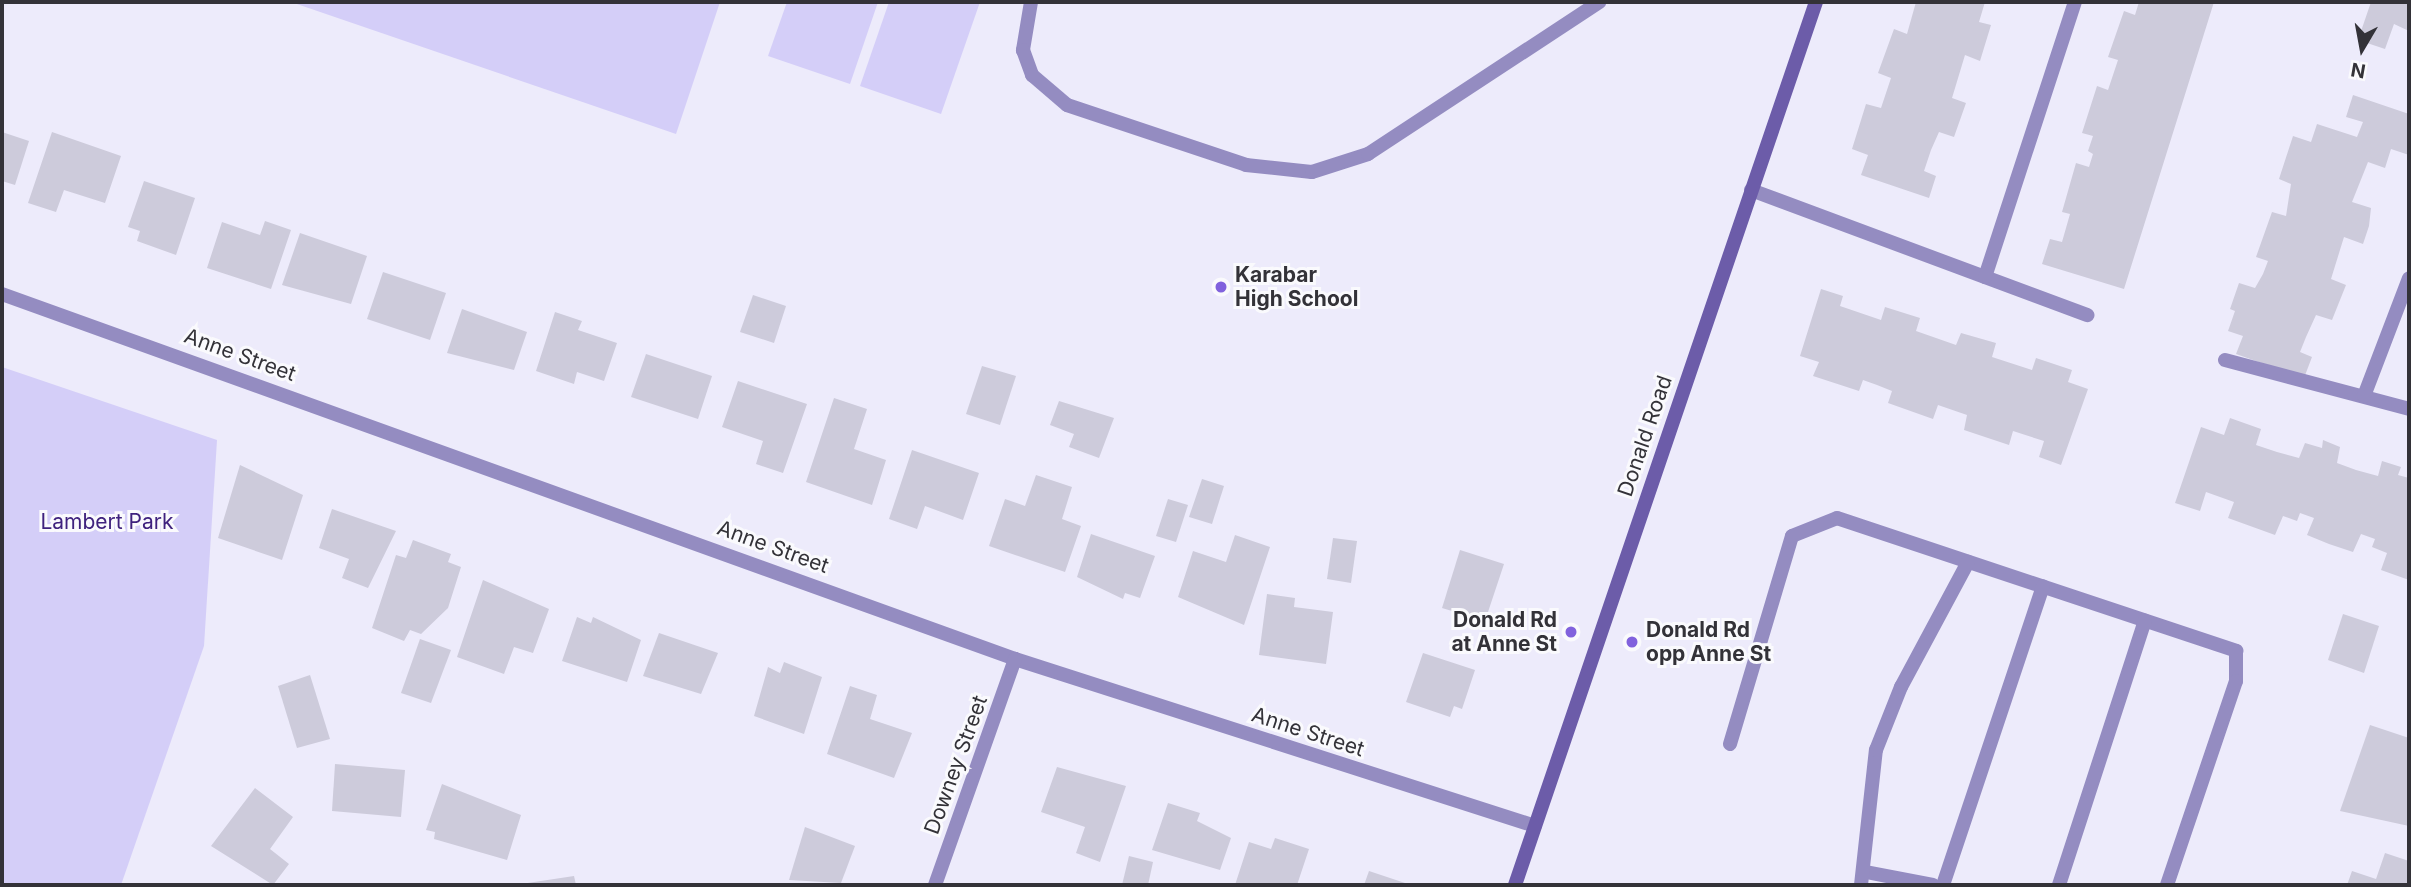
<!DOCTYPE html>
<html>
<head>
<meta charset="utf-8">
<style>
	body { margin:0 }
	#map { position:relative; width:2411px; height:887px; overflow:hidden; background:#edebfb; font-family:Inter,sans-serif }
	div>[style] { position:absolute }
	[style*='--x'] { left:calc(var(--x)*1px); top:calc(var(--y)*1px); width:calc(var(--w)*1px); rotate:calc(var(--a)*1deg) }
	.green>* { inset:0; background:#d4cef8 }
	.building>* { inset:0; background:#cdcbdb }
	.lane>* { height:14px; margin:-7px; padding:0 7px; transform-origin:7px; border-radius:7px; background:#948cc1 }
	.street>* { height:14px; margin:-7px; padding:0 7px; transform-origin:7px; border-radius:7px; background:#948cc1 }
	.secondary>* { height:14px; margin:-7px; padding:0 7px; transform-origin:7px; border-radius:7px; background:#6c5ca9 }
	.dots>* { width:19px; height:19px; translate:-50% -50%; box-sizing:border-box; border:4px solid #fafafd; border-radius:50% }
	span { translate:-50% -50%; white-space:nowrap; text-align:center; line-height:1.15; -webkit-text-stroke:6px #fafafd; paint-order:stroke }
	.poi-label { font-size:21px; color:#333238; font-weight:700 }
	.left { translate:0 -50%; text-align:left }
	.right { translate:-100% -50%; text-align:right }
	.street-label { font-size:21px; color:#333238 }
	.park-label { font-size:21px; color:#3f227e }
	.frame { position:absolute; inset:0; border:4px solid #333238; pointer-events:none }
	.north { position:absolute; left:2327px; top:14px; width:70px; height:70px; -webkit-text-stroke:5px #fafafd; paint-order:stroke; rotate:190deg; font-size:19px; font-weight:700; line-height:28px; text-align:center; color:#333238 }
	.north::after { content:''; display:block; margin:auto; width:24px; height:32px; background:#333238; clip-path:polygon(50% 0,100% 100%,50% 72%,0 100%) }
</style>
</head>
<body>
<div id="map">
	<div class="green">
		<i style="clip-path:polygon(291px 2px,720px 2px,676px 134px)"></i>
		<i style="clip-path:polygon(787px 2px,878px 2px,850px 84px,768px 56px)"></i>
		<i style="clip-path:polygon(889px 2px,980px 2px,941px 114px,860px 86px)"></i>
		<i style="clip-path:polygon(2px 367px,217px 440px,204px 646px,121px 885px,2px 885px)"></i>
	</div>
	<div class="building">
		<i style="clip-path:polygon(1916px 2px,1985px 2px,1979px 22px,1991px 25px,1980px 61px,1965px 55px,1952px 98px,1966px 103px,1954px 137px,1939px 132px,1931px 150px,1924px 171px,1936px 176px,1929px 198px,1861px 175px,1868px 155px,1852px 149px,1866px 104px,1881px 108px,1891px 78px,1878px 73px,1894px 29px,1907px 34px)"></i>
		<i style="clip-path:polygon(2139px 2px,2214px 2px,2124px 289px,2042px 264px,2050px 239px,2062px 242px,2070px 214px,2062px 212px,2076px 163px,2089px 167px,2093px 154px,2088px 151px,2093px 136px,2082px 133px,2097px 86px,2108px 90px,2118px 60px,2108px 57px,2124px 11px,2135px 15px)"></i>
		<i style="clip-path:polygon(2371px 2px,2409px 2px,2409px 31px,2394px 24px,2385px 49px,2358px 40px)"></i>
		<i style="clip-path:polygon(2353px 95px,2409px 114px,2409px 155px,2391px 149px,2385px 168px,2368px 162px,2352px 202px,2371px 208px,2369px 226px,2363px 244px,2344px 237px,2331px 279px,2346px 285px,2332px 320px,2316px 315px,2306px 337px,2300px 352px,2312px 357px,2304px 378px,2236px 354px,2243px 336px,2228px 331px,2235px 311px,2230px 309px,2239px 283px,2255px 288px,2263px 274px,2268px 261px,2256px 257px,2272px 212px,2286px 216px,2291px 184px,2279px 179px,2293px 136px,2311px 142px,2317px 124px,2357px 137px,2363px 122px,2346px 117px)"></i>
		<i style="clip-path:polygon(2px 132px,29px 141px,15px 185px,2px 181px)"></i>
		<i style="clip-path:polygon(52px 132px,121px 156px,105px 203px,64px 190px,56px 212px,28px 203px)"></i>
		<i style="clip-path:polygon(144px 181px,195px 198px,176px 255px,137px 241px,140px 231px,128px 227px)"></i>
		<i style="clip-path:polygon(265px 221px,291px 230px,271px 289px,207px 268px,222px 222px,260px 235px)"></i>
		<i style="clip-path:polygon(300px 233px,367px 256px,351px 304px,282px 285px)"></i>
		<i style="clip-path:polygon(383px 272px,446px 293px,430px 340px,367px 319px)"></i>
		<i style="clip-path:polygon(1821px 289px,1843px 296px,1840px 306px,1881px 320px,1885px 307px,1920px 318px,1916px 331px,1956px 345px,1961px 333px,1996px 343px,1992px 357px,2032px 370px,2036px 358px,2072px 370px,2068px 382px,2088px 389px,2061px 465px,2039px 457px,2044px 441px,2013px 431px,2009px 445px,1964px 430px,1967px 415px,1938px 405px,1933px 419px,1888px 403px,1892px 391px,1877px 385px,1863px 380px,1859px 391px,1813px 376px,1819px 362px,1800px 356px)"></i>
		<i style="clip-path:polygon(753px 295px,786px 306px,774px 343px,740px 332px)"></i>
		<i style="clip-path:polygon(462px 309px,527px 332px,514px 370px,447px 353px)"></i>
		<i style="clip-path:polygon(555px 312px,582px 321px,578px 330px,617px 343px,604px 381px,577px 372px,574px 384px,536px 371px)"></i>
		<i style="clip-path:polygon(646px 354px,712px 376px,698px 419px,631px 397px)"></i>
		<i style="clip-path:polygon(982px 366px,1016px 376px,1000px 425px,966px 414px)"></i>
		<i style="clip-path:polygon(738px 381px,807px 404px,783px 473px,756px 464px,763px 441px,722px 427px)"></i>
		<i style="clip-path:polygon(834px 398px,867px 409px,854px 449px,886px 460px,872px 505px,806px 482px)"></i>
		<i style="clip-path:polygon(1059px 401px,1114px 418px,1099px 458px,1069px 447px,1074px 434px,1050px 425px)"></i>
		<i style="clip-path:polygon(2230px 418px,2261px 429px,2256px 445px,2277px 452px,2299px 458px,2305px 443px,2322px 448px,2323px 440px,2340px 447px,2337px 463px,2356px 470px,2378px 476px,2382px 461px,2401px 467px,2398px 475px,2409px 478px,2409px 580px,2381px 570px,2387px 553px,2372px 547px,2375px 539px,2361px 534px,2353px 552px,2329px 544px,2307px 535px,2314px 518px,2300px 513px,2297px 521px,2283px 516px,2275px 535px,2228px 518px,2234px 502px,2206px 492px,2200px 511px,2175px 503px,2201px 427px,2224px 435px)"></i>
		<i style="clip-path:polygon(912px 450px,979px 473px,963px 520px,925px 506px,917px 529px,889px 519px)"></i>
		<i style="clip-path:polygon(240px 465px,303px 495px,282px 560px,218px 538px)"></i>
		<i style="clip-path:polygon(1036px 475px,1072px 487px,1062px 519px,1081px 526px,1065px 572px,989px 546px,1005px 499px,1025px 506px)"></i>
		<i style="clip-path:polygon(1202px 479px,1224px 486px,1212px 524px,1189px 517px)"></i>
		<i style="clip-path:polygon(1168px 499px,1188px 505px,1176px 542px,1156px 536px)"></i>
		<i style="clip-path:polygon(332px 509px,396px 531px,368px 588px,342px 578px,349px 559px,319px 548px)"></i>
		<i style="clip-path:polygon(1091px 534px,1155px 556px,1140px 598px,1125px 593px,1123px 599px,1077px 577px)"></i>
		<i style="clip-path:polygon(1235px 535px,1270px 547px,1244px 625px,1178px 597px,1193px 551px,1226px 562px)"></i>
		<i style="clip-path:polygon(1333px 538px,1357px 541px,1351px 583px,1327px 579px)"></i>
		<i style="clip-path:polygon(413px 540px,451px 554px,448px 562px,461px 567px,448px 608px,421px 634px,410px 630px,404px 641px,372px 628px,396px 555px,406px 558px)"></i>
		<i style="clip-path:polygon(1460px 550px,1504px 564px,1485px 621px,1442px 608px)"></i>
		<i style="clip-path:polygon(483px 580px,549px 609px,533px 653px,514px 647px,504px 674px,457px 657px)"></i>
		<i style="clip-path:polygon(1267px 594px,1295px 598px,1294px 607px,1333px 612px,1326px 664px,1259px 655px)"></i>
		<i style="clip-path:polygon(2343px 614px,2379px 626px,2364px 673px,2328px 660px)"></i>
		<i style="clip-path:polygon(577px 617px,591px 623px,593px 617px,641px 640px,627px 682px,562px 661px)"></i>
		<i style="clip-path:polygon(659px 633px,718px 653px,701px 694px,643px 676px)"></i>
		<i style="clip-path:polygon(420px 639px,451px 650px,431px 703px,401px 693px)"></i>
		<i style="clip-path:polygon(1423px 653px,1475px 670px,1462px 709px,1454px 706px,1450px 717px,1406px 702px)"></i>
		<i style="clip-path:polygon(784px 662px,822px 677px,804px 734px,754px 716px,768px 667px,780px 673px)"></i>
		<i style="clip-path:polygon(310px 675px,330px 739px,297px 748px,278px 686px)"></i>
		<i style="clip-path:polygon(850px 686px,877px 695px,870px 719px,912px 733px,894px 778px,827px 754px)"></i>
		<i style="clip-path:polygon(2370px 725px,2409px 738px,2409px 826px,2340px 811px)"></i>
		<i style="clip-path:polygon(335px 764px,405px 770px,401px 817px,332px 811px)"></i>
		<i style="clip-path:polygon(1057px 767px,1126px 786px,1100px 862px,1076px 853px,1085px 827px,1041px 812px)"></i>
		<i style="clip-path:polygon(442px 784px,521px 815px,507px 860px,434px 839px,435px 832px,426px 830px)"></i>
		<i style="clip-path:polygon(255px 788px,293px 817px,270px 849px,289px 864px,273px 885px,211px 846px)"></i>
		<i style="clip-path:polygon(1168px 803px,1200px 813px,1197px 821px,1231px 838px,1220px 870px,1152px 850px)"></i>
		<i style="clip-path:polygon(805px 827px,855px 846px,841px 883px,789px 880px)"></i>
		<i style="clip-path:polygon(1275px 838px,1309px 849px,1297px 885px,1235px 885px,1249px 842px,1271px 849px)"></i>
		<i style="clip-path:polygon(2385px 853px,2409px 861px,2409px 885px,2347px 885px,2352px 871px,2376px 879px)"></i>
		<i style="clip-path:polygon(1129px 856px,1153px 862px,1148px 885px,1122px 885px)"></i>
		<i style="clip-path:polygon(1369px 871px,1411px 885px,1364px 885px)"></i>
		<i style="clip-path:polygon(574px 876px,576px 885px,521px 885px,521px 884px)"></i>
	</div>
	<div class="lane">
		<i style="--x:1031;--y:2;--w:49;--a:99.5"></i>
		<i style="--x:1023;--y:50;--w:27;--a:70"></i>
		<i style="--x:1032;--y:75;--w:46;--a:40.6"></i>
		<i style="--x:1067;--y:105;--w:189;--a:18.5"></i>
		<i style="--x:1246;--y:165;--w:66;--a:6.1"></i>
		<i style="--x:1312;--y:172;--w:59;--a:-17.8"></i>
		<i style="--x:1368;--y:154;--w:277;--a:-33.3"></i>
		<i style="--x:1751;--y:190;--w:359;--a:20.4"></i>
		<i style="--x:1985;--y:277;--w:289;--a:-71.9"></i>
		<i style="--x:2225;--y:360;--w:190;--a:14.9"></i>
		<i style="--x:2364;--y:396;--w:126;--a:-69.1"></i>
		<i style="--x:1730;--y:744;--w:217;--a:-73.4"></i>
		<i style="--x:1792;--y:536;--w:48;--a:-21.8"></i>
		<i style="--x:1837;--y:518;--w:421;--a:18.4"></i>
		<i style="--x:2236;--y:651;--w:30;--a:90"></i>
		<i style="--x:2236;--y:681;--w:215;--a:108.7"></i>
		<i style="--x:1866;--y:872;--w:68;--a:11"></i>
		<i style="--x:1861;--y:885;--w:136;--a:-83.7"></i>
		<i style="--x:1876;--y:750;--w:68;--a:-68.4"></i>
		<i style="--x:1901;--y:687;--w:142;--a:-61.8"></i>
		<i style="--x:1943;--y:885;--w:315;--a:-71.5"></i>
		<i style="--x:2059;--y:885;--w:278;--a:-72"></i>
	</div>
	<div class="street">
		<i style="--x:2;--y:294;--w:1077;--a:19.81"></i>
		<i style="--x:1015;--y:659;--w:546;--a:17.8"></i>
		<i style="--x:935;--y:885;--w:240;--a:-70.5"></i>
	</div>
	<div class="secondary">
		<i style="--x:1515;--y:885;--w:933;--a:-71.18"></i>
	</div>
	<div class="dots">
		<i style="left:1221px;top:287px;background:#8162dd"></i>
		<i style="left:1571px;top:632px;background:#8162dd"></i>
		<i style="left:1632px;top:642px;background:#8162dd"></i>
	</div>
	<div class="poi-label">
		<span class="left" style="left:1235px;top:287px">Karabar<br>High School</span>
		<span class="right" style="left:1557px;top:632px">Donald Rd<br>at Anne St</span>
		<span class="left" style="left:1646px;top:642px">Donald Rd<br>opp Anne St</span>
	</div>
	<div class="street-label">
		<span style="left:240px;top:355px;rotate:20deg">Anne Street</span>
		<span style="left:1645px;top:436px;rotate:-71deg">Donald Road</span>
		<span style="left:773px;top:547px;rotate:20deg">Anne Street</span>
		<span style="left:1308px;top:732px;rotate:18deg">Anne Street</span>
		<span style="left:956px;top:765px;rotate:-70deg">Downey Street</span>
	</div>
	<div class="park-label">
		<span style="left:107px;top:522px">Lambert Park</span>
	</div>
	<div class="frame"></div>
	<div class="north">N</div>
</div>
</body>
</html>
